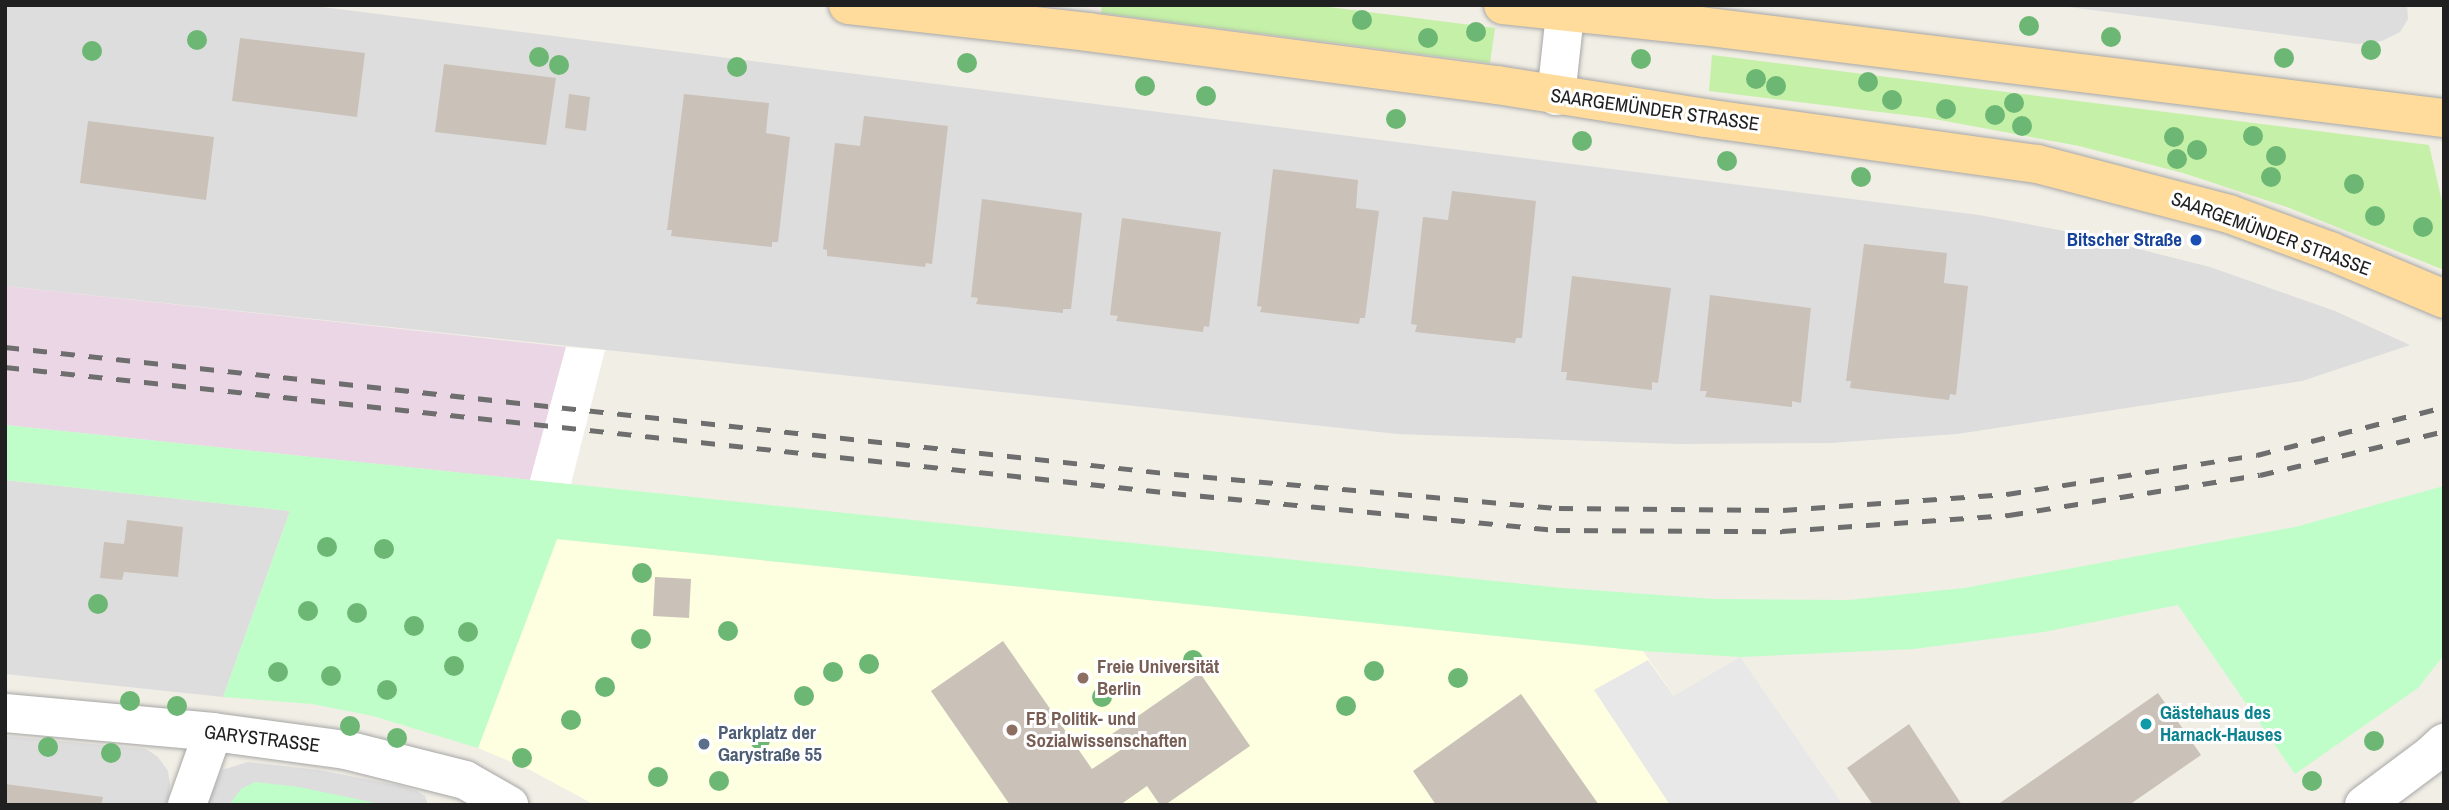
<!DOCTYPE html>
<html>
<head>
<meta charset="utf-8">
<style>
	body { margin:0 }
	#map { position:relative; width:2449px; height:810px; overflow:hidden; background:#f1eee5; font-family:"Archivo Narrow",sans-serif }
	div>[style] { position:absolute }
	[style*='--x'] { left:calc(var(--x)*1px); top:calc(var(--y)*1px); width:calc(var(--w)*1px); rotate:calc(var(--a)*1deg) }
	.residential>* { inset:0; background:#dedddd }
	.industrial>* { inset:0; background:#ebd6e5 }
	.education>* { inset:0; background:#fdffe0 }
	.grass>* { inset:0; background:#c5f0a7 }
	.park>* { inset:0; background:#bffec9 }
	.parking>* { inset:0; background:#e8e8e8 }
	.pier>* { inset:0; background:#fff }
	.building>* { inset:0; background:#cac1b8 }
	.roads { filter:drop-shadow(0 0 2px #a7a7a7) drop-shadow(0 0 2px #a7a7a7) }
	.minor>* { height:38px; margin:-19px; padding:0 19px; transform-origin:19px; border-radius:19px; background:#fff }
	.major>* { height:38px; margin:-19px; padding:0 19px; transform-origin:19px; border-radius:19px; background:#ffdc9c }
	.rail>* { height:5px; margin-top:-2.5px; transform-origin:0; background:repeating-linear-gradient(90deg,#6e6e6e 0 14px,transparent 0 28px) }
	.trees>* { width:20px; height:20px; margin:-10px; border-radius:50%; background:#6db774 }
	.dots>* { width:19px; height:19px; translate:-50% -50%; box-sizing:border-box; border:4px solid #fff; border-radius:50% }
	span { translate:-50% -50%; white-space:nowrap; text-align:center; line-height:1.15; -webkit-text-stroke:6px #fff; paint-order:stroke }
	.street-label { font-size:19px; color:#202020 }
	.transit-label { font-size:19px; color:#164399; font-weight:700 }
	.right { translate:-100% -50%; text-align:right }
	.education-label { font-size:19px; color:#785e54; font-weight:700 }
	.left { translate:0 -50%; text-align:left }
	.culture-label { font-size:19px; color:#0d838f; font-weight:700 }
	.service-label { font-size:19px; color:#4e5e75; font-weight:700 }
	.frame { position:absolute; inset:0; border:7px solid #202020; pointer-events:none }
</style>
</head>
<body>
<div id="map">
	<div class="residential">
		<i style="clip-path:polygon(5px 5px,306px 5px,1979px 215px,2075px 233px,2210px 267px,2335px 311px,2410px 345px,2302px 381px,1957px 434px,1830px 443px,1678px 444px,1398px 434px,5px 286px)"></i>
		<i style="clip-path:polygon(2053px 5px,2407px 5px,2408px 19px,2400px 32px,2382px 41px,2358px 44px)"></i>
		<i style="clip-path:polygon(5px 480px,290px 511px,223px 697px,5px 674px)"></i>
		<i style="clip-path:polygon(5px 736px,146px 749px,158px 757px,168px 771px,170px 785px,167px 805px,5px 805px)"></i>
		<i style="clip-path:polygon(248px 762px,319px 770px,401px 786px,417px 791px,425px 796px,428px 805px,207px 805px,222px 770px)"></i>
	</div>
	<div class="industrial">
		<i style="clip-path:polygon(5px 286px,566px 347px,530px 480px,5px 425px)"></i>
	</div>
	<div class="education">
		<i style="clip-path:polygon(557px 539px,1643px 651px,1750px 805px,595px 805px,530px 770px,478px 748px)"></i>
	</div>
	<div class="grass">
		<i style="clip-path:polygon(1102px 5px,1313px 5px,1495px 28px,1490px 63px,1101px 13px)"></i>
		<i style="clip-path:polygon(1712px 55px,2429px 145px,2444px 210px,2444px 270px,2287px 207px,2183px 173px,2079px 146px,1929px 118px,1709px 91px)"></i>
	</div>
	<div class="park">
		<i style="clip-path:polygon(5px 425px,1563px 588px,1715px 599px,1848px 600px,1964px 588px,2295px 527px,2444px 486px,2444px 655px,2418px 688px,2295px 774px,2178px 605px,2044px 632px,1914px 649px,1740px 657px,1643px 651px,557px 539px,478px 748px,373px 716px,312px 704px,223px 697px,290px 511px,5px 480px)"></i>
		<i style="clip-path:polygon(255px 782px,299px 787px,385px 805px,229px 805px,241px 789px)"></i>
	</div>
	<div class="parking">
		<i style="clip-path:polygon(1740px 657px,1843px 805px,1670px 805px,1594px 690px,1648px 660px,1674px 696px)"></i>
	</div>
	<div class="pier">
		<i style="clip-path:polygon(566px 347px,605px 350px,571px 484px,530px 480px)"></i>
	</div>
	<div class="building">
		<i style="clip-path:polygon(240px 38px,365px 53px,357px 117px,232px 101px)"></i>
		<i style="clip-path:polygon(444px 64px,556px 78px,546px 145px,435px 132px)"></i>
		<i style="clip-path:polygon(569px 94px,590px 97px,586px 131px,565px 128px)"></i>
		<i style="clip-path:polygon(684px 94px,769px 103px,766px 133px,790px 137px,778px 242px,772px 242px,772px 247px,671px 236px,672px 230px,667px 230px)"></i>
		<i style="clip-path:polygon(864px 116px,948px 126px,932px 264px,926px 263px,925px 267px,827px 256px,827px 250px,823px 249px,835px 143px,860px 146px)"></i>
		<i style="clip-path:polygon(88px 121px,214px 137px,206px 200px,80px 183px)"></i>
		<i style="clip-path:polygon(1273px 169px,1358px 180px,1356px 208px,1379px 211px,1365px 318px,1360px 318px,1359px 324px,1260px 312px,1262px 307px,1257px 306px)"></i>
		<i style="clip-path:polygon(1452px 191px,1536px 201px,1522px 338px,1516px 338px,1515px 343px,1415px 332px,1417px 325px,1411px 324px,1423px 217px,1448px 220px)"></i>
		<i style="clip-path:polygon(982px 199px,1082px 213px,1071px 309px,1063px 309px,1063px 313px,976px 304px,978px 298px,971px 297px)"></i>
		<i style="clip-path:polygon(1122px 218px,1221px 232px,1209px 327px,1204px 326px,1203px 332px,1116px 321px,1118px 316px,1110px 315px)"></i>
		<i style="clip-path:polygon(1864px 244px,1947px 253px,1944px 283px,1968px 286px,1956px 395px,1950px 394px,1949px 400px,1850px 388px,1851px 381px,1846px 381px)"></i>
		<i style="clip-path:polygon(1572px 276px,1671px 288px,1658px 383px,1652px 382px,1652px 390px,1566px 380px,1567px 372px,1561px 372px)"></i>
		<i style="clip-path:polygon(1710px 295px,1811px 308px,1801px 403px,1792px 401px,1792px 407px,1705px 397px,1707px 391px,1700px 391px)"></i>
		<i style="clip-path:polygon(127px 520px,183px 527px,178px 577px,124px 572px,122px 580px,100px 578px,104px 542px,124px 544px)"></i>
		<i style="clip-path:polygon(655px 577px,691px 579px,689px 618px,653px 616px)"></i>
		<i style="clip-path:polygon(1003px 641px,1092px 769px,1122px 749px,1112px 734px,1200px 673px,1250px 746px,1165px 805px,1160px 805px,1147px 786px,1120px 805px,1010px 805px,931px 691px)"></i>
		<i style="clip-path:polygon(2158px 693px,2201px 755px,2129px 805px,1997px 805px)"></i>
		<i style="clip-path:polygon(1521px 694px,1599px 805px,1436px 805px,1413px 771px)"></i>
		<i style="clip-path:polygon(1909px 724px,1962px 805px,1873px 805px,1847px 768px)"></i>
		<i style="clip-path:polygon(5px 784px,103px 797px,101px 805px,5px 805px)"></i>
	</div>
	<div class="roads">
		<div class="minor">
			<i style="--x:1556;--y:96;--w:92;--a:-83.7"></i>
			<i style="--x:5;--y:713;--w:209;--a:5.2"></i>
			<i style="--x:213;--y:732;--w:134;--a:7.7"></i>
			<i style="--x:346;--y:750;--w:123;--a:14.1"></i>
			<i style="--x:465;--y:780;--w:51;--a:29.6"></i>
			<i style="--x:187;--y:805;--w:77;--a:-70.4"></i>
			<i style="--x:2364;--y:805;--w:84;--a:-36.7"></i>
			<i style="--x:2431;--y:755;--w:18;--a:-43"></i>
		</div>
		<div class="major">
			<i style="--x:848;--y:5;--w:242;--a:6.4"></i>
			<i style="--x:1088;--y:32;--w:412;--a:7.4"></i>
			<i style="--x:1497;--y:85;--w:211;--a:9"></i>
			<i style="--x:1705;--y:118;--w:335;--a:7.9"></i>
			<i style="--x:2037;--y:164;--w:198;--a:14.6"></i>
			<i style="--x:2229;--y:214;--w:108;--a:20.1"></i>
			<i style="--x:2330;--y:251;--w:124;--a:22.8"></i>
			<i style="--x:1503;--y:5;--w:199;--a:6.1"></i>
			<i style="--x:1701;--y:26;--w:749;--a:7.06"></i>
		</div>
	</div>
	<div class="rail">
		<i style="--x:5;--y:347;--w:1177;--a:6.2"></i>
		<i style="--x:1175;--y:474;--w:386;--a:5.1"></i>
		<i style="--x:1559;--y:508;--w:224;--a:0.5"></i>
		<i style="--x:1783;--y:510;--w:225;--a:-4.1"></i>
		<i style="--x:2007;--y:494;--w:253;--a:-8.9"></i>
		<i style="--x:2257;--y:455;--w:193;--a:-14.4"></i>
		<i style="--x:5;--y:367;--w:1174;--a:6.16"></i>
		<i style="--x:1172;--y:493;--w:386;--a:5.5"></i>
		<i style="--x:1556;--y:530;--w:226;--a:0.3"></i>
		<i style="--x:1782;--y:531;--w:228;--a:-4"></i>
		<i style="--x:2009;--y:515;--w:254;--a:-9.1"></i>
		<i style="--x:2260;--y:475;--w:189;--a:-13.4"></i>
	</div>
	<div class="trees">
		<i style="left:1362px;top:20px"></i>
		<i style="left:2029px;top:26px"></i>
		<i style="left:1476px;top:32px"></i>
		<i style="left:2111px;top:37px"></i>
		<i style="left:1428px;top:38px"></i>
		<i style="left:197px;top:40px"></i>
		<i style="left:2371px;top:50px"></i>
		<i style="left:92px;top:51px"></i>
		<i style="left:539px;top:57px"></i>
		<i style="left:2284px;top:58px"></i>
		<i style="left:1641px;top:59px"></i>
		<i style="left:967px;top:63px"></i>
		<i style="left:559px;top:65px"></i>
		<i style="left:737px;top:67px"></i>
		<i style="left:1756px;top:79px"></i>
		<i style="left:1868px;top:82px"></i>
		<i style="left:1145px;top:86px"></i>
		<i style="left:1776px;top:86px"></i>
		<i style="left:1206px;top:96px"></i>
		<i style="left:1892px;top:100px"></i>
		<i style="left:2014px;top:103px"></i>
		<i style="left:1946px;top:109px"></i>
		<i style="left:1995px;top:115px"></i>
		<i style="left:1396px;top:119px"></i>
		<i style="left:2022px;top:126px"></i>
		<i style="left:2253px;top:136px"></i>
		<i style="left:2174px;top:137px"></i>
		<i style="left:1582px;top:141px"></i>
		<i style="left:2197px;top:150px"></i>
		<i style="left:2276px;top:156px"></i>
		<i style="left:2177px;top:159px"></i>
		<i style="left:1727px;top:161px"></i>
		<i style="left:1861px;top:177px"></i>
		<i style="left:2271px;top:177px"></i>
		<i style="left:2354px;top:184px"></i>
		<i style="left:2375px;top:216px"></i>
		<i style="left:2423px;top:227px"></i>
		<i style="left:327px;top:547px"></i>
		<i style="left:384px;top:549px"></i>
		<i style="left:642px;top:573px"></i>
		<i style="left:98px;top:604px"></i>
		<i style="left:308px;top:611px"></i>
		<i style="left:357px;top:613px"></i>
		<i style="left:414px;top:626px"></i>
		<i style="left:728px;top:631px"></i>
		<i style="left:468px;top:632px"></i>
		<i style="left:641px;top:639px"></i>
		<i style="left:1193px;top:660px"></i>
		<i style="left:869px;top:664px"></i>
		<i style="left:454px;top:666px"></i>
		<i style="left:1374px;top:671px"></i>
		<i style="left:278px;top:672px"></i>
		<i style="left:833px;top:672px"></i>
		<i style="left:331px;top:676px"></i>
		<i style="left:1458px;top:678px"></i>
		<i style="left:605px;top:687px"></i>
		<i style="left:387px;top:690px"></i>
		<i style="left:804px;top:696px"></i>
		<i style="left:1102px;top:697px"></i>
		<i style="left:130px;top:701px"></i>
		<i style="left:177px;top:706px"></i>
		<i style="left:1346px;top:706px"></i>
		<i style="left:571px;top:720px"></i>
		<i style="left:350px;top:726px"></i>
		<i style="left:397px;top:738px"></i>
		<i style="left:760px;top:740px"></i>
		<i style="left:2374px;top:741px"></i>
		<i style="left:48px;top:747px"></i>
		<i style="left:111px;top:753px"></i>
		<i style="left:522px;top:758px"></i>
		<i style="left:658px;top:777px"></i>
		<i style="left:719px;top:781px"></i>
		<i style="left:2312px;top:781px"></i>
	</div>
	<div class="dots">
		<i style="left:2196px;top:240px;background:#1a4fb4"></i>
		<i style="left:1083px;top:678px;background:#8d6e63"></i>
		<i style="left:2146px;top:724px;background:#0f9aa8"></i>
		<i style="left:1012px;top:730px;background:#8d6e63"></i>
		<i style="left:704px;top:744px;background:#5c6f8a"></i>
	</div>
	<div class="street-label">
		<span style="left:1655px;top:110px;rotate:8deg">SAARGEMÜNDER STRASSE</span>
		<span style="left:2271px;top:234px;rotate:20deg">SAARGEMÜNDER STRASSE</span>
		<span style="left:262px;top:739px;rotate:7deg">GARYSTRASSE</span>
	</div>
	<div class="transit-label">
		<span class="right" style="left:2182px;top:240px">Bitscher Straße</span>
	</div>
	<div class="education-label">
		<span class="left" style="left:1097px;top:678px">Freie Universität<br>Berlin</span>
		<span class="left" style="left:1026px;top:730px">FB Politik- und<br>Sozialwissenschaften</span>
	</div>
	<div class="culture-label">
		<span class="left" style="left:2160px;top:724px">Gästehaus des<br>Harnack-Hauses</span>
	</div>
	<div class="service-label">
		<span class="left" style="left:718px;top:744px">Parkplatz der<br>Garystraße 55</span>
	</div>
	<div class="frame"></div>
</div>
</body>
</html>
